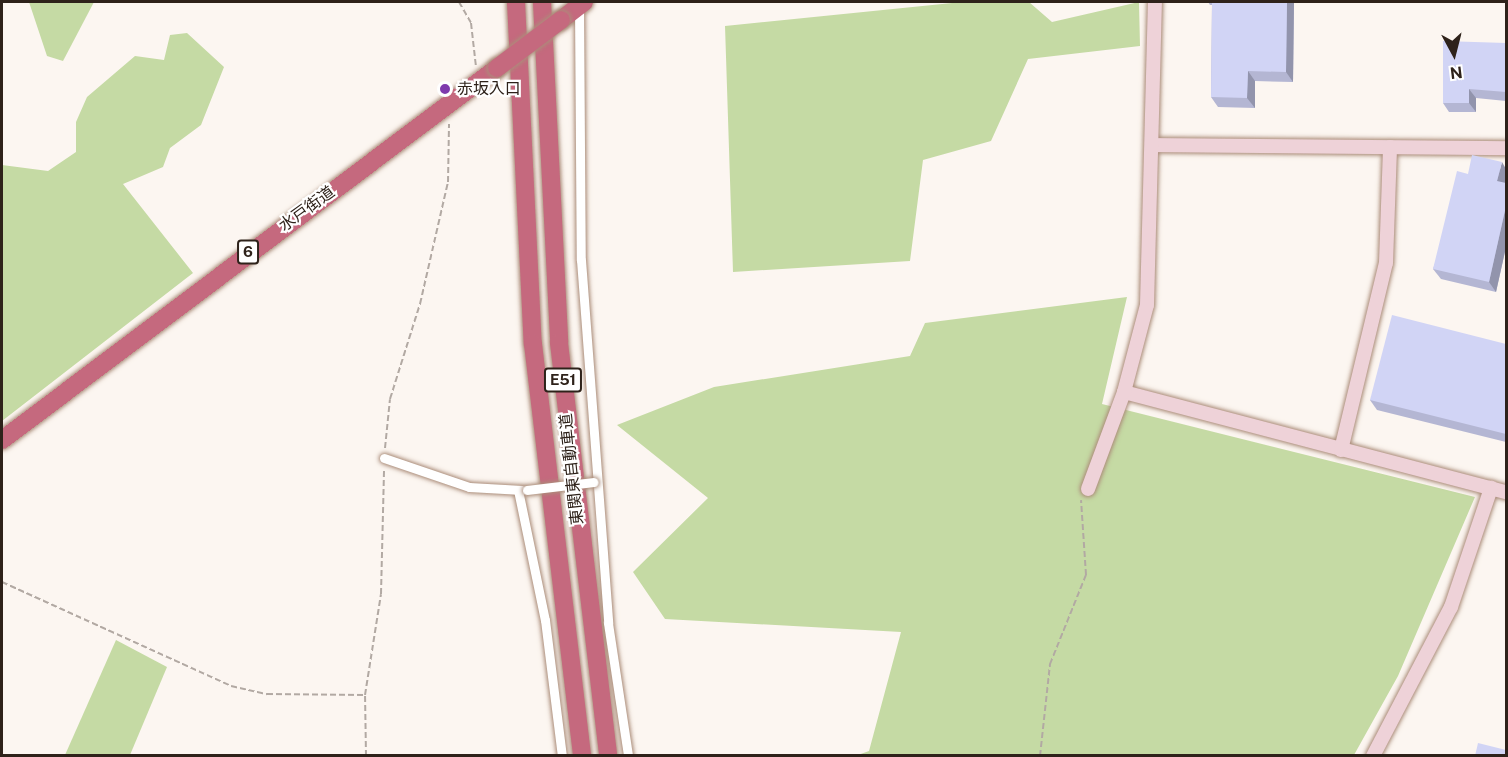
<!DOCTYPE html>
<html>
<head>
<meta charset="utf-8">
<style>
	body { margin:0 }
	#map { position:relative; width:1508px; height:757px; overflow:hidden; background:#fcf6f1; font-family:"Public Sans","Noto Sans JP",sans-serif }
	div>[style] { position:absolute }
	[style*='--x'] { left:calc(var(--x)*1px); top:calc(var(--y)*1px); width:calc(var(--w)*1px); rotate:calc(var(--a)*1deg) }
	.green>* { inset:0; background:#c5daa4 }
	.path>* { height:2px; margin-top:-1px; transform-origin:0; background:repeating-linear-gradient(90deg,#b2a9a3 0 6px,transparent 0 9px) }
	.roads { filter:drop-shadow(0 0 2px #ab8d7a) drop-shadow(0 0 2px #ab8d7a) }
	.street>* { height:9px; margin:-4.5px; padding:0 4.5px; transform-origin:4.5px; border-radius:4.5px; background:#fff }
	.secondary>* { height:14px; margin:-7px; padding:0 7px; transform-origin:7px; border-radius:7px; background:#eed2d8 }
	.highway>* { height:18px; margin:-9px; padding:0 9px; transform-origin:9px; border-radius:9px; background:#c5697e }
	.bridges { filter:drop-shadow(0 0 2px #ab8d7a) drop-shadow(0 0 2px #ab8d7a) }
	.street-bridge>* { height:9px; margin:-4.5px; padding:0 4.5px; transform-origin:4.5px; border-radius:4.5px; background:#fff }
	.highway-bridge>* { height:18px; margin:-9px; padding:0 9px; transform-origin:9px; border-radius:9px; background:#c5697e }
	.wall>* { inset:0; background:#b4b6d3 }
	.shaded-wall>* { inset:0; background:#9294ac }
	.building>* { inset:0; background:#d1d4f5 }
	.dots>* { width:16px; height:16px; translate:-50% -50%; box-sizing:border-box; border:3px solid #fff; border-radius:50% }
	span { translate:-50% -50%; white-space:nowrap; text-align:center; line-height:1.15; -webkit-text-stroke:4.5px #fff; paint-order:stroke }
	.shield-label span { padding:2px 4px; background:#fff; border:2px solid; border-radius:4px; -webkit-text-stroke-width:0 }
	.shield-label { font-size:15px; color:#2e221a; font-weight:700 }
	.poi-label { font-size:16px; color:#2e221a }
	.left { translate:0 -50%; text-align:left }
	.street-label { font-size:16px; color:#2e221a }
	.frame { position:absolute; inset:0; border:3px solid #2e221a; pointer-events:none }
	.north { position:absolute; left:1424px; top:24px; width:60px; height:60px; -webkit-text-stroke:4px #fff; paint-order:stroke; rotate:173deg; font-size:16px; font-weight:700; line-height:24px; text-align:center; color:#2e221a }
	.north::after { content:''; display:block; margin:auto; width:21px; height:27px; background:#2e221a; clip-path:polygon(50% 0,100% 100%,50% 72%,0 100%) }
</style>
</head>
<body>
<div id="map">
	<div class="green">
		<i style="clip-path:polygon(29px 2px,94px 2px,63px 61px,47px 56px)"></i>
		<i style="clip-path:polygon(962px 2px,1029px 2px,1052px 22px,1139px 2px,1140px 46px,1028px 59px,991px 141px,923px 160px,910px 261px,733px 272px,725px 26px)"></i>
		<i style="clip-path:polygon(187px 33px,224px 67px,201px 125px,170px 148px,163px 167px,123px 184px,193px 273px,2px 421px,2px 165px,48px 171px,76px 152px,76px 122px,87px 97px,135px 56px,164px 60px,170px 35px)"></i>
		<i style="clip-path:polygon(1127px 297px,1102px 404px,1475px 497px,1398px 676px,1354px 755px,858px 755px,869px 751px,901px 632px,665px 619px,633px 572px,708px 498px,617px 425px,714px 387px,910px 356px,925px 323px)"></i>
		<i style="clip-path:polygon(116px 640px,167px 667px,130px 755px,65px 755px)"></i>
	</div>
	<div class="path">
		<i style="--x:459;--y:2;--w:24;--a:60"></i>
		<i style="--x:471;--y:23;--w:44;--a:83.5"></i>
		<i style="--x:385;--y:448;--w:49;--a:-84.2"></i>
		<i style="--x:390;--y:399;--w:100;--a:-72.5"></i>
		<i style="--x:420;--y:304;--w:125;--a:-77.1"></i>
		<i style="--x:448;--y:182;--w:58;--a:-89"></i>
		<i style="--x:2;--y:582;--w:252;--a:24.4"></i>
		<i style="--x:231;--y:686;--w:37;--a:13"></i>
		<i style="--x:267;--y:694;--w:98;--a:0.6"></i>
		<i style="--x:366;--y:756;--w:61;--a:-90.9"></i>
		<i style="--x:365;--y:695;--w:102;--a:-81"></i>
		<i style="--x:381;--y:594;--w:125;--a:-88.6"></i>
		<i style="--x:1040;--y:756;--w:93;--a:-83.8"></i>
		<i style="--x:1050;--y:664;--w:96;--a:-68"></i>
		<i style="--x:1086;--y:575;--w:75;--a:-93.8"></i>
	</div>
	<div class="roads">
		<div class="street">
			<i style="--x:579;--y:5;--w:255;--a:89.6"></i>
			<i style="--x:581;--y:260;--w:364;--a:85.7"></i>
			<i style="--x:608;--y:623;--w:134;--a:81.4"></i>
			<i style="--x:384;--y:458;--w:90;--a:18.8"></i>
			<i style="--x:469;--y:487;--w:53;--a:3.2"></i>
			<i style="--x:518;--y:490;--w:133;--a:78.3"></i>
			<i style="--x:545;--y:620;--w:137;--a:82.9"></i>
		</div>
		<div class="secondary">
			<i style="--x:1154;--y:145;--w:352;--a:0.5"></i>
			<i style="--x:1124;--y:392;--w:395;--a:14.7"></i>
			<i style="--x:1341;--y:450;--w:192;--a:-76.5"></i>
			<i style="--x:1386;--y:263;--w:116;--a:-88"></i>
			<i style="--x:1088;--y:489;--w:103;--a:-69.6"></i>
			<i style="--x:1124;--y:392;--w:90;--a:-75.2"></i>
			<i style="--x:1147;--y:305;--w:303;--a:-88.5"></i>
			<i style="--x:1373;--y:756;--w:168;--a:-62.4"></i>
			<i style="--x:1451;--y:607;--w:126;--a:-71.4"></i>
		</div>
		<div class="highway">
			<i style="--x:516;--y:2;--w:342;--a:87.2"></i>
			<i style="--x:533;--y:344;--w:415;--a:83.2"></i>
			<i style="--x:542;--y:2;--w:341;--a:87.1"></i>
			<i style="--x:559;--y:343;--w:416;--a:83.2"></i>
			<i style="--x:561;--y:20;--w:29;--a:-38"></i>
			<i style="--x:2;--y:440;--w:619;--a:-36.93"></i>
		</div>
	</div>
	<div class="bridges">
		<div class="street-bridge">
			<i style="--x:527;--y:490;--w:67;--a:-6.8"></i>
		</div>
		<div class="highway-bridge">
			<i style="--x:497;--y:68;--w:80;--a:-36.9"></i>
		</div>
	</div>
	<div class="wall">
		<i style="clip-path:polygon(1208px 2px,1294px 2px,1293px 82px,1255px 81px,1255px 108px,1218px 107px,1211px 97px,1212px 5px,1210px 5px)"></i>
		<i style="clip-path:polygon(1506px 43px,1506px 101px,1476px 98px,1476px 112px,1449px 112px,1443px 103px)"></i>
		<i style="clip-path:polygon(1506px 169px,1506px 247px,1496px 292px,1441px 279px,1433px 269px,1468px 174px)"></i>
		<i style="clip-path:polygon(1506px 344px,1506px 442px,1377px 410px,1370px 400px)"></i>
	</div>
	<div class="shaded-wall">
		<i style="clip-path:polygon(1287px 2px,1294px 2px,1293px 82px,1286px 72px)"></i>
		<i style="clip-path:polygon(1248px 71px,1255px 81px,1255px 108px,1247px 98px)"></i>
		<i style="clip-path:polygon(1469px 89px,1476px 98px,1476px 112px,1469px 103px)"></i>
		<i style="clip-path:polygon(1502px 162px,1506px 169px,1506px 182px,1504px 191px,1497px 181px)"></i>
		<i style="clip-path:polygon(1506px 206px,1506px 247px,1496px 292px,1489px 282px)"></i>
	</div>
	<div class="building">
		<i style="clip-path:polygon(1212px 2px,1287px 2px,1286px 72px,1248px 71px,1247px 98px,1211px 97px)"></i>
		<i style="clip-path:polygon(1443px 41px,1506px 43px,1506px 92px,1469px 89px,1469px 103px,1443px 103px)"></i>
		<i style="clip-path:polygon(1472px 155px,1502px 162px,1497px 181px,1506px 183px,1506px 206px,1489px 282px,1433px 269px,1457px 171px,1468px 174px)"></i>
		<i style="clip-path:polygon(1392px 315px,1506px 344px,1506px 434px,1370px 400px)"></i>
		<i style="clip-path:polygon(1478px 743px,1506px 750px,1506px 756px,1475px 756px)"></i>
	</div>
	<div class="dots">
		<i style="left:445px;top:89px;background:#7f3aad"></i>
	</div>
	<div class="shield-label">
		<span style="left:248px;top:252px">6</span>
		<span style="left:563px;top:380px">E51</span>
	</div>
	<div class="poi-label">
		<span class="left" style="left:457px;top:89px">赤坂入口</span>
	</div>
	<div class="street-label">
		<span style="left:307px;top:209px;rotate:-36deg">水戸街道</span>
		<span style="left:572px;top:469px;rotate:-96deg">東関東自動車道</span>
	</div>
	<div class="frame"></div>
	<div class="north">N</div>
</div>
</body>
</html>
